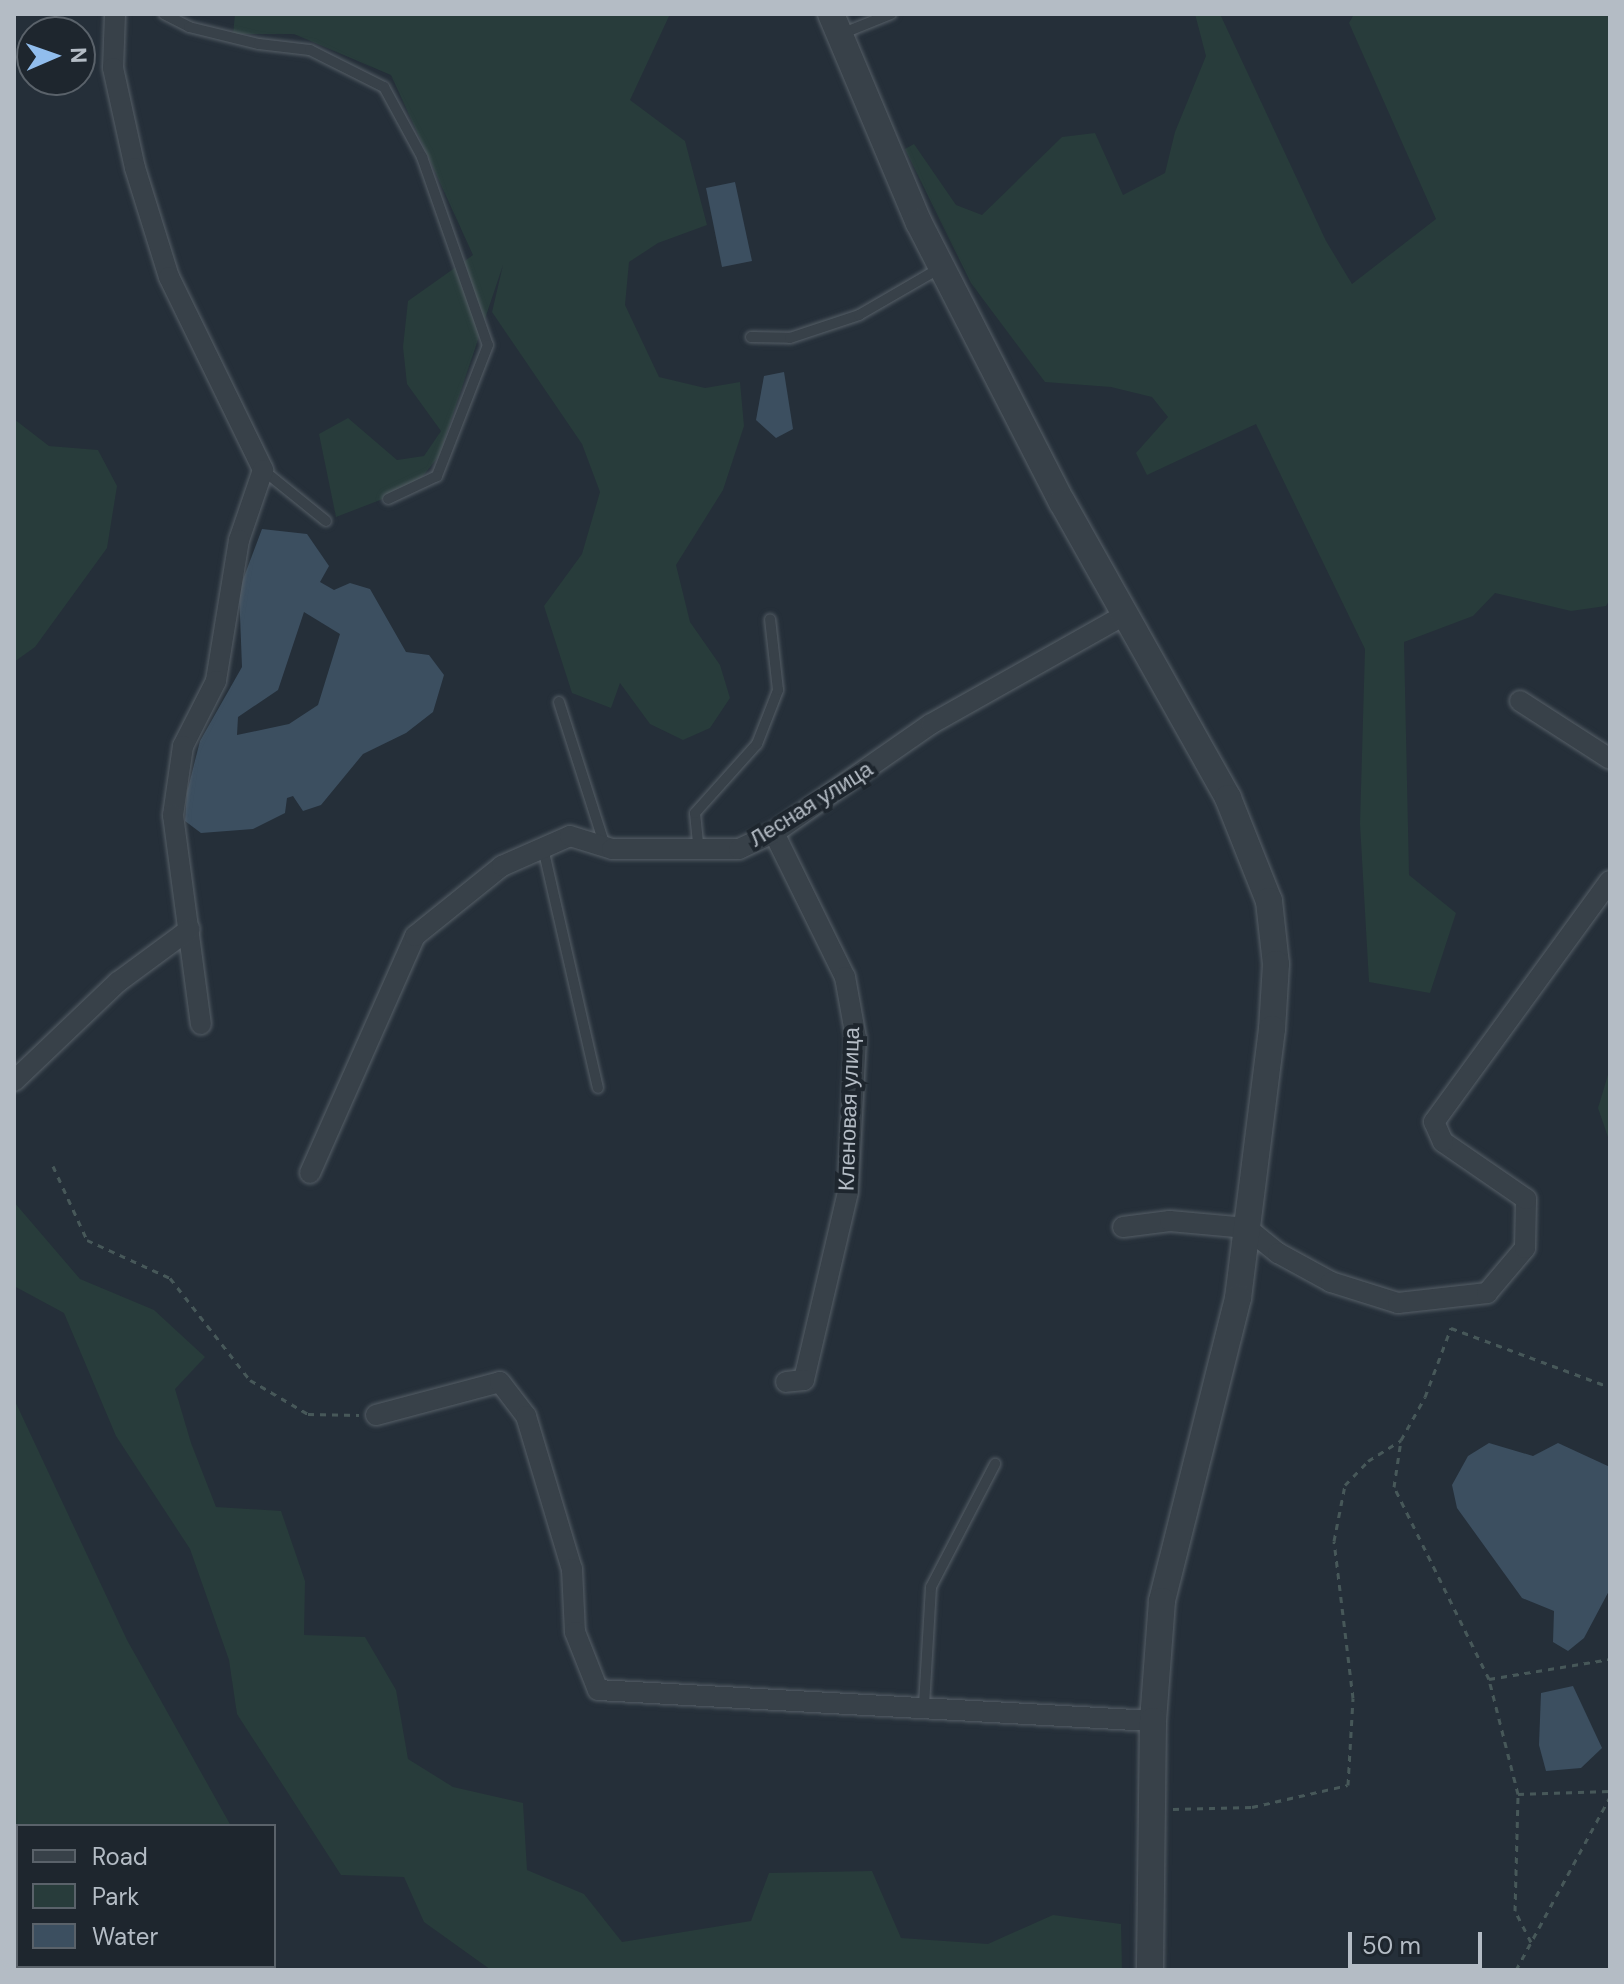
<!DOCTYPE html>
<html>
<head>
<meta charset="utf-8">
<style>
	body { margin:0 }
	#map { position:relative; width:1624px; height:1984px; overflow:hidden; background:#252f39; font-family:"DM Sans",sans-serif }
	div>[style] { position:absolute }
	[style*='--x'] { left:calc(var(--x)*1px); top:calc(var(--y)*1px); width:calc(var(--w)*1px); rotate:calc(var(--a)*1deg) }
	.green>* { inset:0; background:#283c3b }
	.water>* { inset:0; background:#3c4f60 }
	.path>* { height:3px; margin-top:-1.5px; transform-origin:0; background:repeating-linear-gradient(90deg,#475859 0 6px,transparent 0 12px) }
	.roads { filter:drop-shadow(0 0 2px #565f67) drop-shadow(0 0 2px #565f67) }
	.service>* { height:10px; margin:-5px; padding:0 5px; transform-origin:5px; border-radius:5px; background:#384149 }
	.minor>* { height:20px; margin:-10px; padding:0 10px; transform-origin:10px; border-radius:10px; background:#384149 }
	.tertiary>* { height:26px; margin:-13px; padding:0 13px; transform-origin:13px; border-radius:13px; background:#384149 }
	span { translate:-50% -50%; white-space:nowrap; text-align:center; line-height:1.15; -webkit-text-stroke:8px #1e262e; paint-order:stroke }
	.street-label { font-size:22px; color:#b4bcc5 }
	.frame { position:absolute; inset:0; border:16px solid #b4bcc5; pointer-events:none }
	.legend { position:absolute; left:16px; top:1824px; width:260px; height:144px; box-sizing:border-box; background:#1e262e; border:2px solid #5a626a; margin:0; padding:10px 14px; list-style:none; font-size:24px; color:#b4bcc5 }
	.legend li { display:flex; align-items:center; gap:16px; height:40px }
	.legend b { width:40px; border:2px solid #5a626a }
	.north { position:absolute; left:16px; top:16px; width:80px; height:80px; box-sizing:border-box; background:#1e262e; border:2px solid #5a626a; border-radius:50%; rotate:88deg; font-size:22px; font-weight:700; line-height:32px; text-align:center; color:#b4bcc5 }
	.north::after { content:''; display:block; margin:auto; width:28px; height:36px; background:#91bded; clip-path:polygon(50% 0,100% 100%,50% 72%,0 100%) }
	.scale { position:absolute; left:1348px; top:1932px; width:134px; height:36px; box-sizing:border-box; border:4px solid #b4bcc5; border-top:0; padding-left:10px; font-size:24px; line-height:28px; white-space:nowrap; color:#b4bcc5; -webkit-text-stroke:6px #1e262e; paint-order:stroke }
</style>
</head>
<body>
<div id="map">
	<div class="green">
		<i style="clip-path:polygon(235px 14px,670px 14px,630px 100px,685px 141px,707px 225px,658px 243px,629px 262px,625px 305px,659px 377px,705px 388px,740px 382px,744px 426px,723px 490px,676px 565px,690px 622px,720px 665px,730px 698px,710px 728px,683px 740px,650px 724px,620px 683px,611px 708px,572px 693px,544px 606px,582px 554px,600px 492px,582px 444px,492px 312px,503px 265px,439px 456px,414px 487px,336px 517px,319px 434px,348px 418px,397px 460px,424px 456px,441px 431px,407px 384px,403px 347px,408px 301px,473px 255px,391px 75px,294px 34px,233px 34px)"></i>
		<i style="clip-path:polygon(1195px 14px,1220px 14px,1326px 241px,1352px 284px,1436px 219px,1349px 23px,1354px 14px,1610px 14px,1610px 599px,1606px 606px,1571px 611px,1495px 593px,1473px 616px,1404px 642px,1409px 875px,1456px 913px,1430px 993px,1369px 982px,1360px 824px,1365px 649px,1256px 424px,1147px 475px,1136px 453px,1168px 417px,1152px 397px,1111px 387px,1045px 382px,971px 283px,905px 149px,914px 144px,956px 205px,982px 215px,1062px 137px,1095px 133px,1123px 195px,1165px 173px,1175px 132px,1206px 56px)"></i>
		<i style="clip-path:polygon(14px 419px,49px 446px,98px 450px,117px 486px,107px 548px,35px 647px,14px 662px)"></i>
		<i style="clip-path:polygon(1610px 1068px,1610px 1143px,1598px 1108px)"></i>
		<i style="clip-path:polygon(14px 1202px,80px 1279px,154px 1310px,205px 1357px,175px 1389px,191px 1443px,216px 1507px,281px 1511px,305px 1581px,304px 1635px,365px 1637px,396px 1690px,408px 1759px,453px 1787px,523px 1803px,527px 1870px,584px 1894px,622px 1942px,751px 1921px,769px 1873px,872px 1871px,901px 1938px,988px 1944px,1053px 1915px,1121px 1924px,1122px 1970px,491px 1970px,424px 1922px,404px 1877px,341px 1875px,237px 1714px,229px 1660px,190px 1549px,116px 1436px,64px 1313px,14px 1286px)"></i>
		<i style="clip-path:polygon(14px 1399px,127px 1640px,231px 1826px,18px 1826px,18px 1966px,274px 1966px,274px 1903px,276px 1970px,14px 1970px)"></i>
	</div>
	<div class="water">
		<i style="clip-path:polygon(735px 182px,752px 261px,722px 267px,706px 188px)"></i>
		<i style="clip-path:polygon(784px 372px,793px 429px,776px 438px,756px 420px,764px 376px)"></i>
		<i style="clip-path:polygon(evenodd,262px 529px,307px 534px,329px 566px,320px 582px,334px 590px,350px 583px,370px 589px,406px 652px,429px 655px,444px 675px,433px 712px,406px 733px,363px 754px,321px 805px,303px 811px,293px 796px,287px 798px,285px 813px,253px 829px,201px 833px,185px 821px,187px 792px,200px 741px,242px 667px,239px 590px,262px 529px,304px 612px,340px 634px,318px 705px,289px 724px,237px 735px,238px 717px,278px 690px,304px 612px)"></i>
		<i style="clip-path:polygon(1489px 1443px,1533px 1456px,1558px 1443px,1610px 1467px,1610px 1589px,1584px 1638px,1568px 1651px,1553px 1642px,1554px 1611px,1522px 1598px,1457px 1508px,1452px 1485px,1468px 1456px)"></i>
		<i style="clip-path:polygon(1573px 1686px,1602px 1748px,1581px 1768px,1546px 1771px,1539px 1745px,1541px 1693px)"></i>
	</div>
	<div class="path">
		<i style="--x:53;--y:1166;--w:81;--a:65.3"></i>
		<i style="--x:87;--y:1240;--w:91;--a:24.6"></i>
		<i style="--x:170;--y:1278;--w:130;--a:51.9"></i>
		<i style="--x:250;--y:1380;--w:67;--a:30.4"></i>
		<i style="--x:308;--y:1414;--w:51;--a:1.1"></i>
		<i style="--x:1489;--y:1679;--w:123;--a:-9.4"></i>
		<i style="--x:1518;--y:1794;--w:92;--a:-1.9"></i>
		<i style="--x:1173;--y:1809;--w:79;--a:-1.5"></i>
		<i style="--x:1252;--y:1807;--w:98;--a:-12.9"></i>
		<i style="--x:1348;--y:1785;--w:87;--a:-86.7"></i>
		<i style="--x:1353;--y:1698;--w:158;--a:-96.9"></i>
		<i style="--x:1334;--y:1541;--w:57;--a:-78.9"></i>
		<i style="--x:1345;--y:1485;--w:33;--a:-46"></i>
		<i style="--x:1368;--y:1461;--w:39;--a:-32"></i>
		<i style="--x:1531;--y:1942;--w:35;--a:-117"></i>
		<i style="--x:1515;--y:1911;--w:117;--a:-88.5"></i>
		<i style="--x:1518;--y:1794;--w:119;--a:-104.2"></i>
		<i style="--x:1489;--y:1679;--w:214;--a:-116.3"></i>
		<i style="--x:1394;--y:1487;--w:48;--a:-81.5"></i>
		<i style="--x:1401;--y:1440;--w:49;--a:-60.8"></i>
		<i style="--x:1425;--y:1397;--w:74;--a:-69.4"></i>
		<i style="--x:1451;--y:1328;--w:170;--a:20.4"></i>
		<i style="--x:1516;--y:1970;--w:197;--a:-61.5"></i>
	</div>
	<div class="roads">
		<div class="service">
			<i style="--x:164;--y:14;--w:28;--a:27"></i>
			<i style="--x:189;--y:27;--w:72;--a:13.7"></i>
			<i style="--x:259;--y:44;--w:51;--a:6.7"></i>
			<i style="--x:310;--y:50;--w:83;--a:26.6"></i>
			<i style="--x:384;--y:87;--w:80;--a:61.5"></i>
			<i style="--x:422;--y:157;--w:199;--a:70.7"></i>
			<i style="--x:488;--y:345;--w:141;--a:111.3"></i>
			<i style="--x:437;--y:476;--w:54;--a:154.9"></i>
			<i style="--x:841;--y:34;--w:54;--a:-21.8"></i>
			<i style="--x:751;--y:337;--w:39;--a:1"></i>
			<i style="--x:790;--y:338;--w:73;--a:-18.4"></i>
			<i style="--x:859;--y:315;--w:94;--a:-30.1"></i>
			<i style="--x:263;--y:470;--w:81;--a:39"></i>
			<i style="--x:559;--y:702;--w:148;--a:72.3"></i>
			<i style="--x:543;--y:848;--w:246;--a:77.1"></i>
			<i style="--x:699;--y:853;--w:40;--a:-95.7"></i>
			<i style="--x:695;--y:813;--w:93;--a:-48.1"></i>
			<i style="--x:757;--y:744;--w:58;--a:-68.7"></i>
			<i style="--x:778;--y:690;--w:71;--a:-96.4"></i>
			<i style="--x:924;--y:1705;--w:118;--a:-86.6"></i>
			<i style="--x:931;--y:1587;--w:139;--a:-62.5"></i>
		</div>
		<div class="minor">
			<i style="--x:115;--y:14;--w:54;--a:92.1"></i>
			<i style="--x:113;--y:68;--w:102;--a:77.6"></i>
			<i style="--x:135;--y:168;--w:114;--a:72.7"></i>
			<i style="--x:169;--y:277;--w:215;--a:64"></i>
			<i style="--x:263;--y:470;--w:74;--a:108.9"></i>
			<i style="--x:239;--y:540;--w:143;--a:99.3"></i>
			<i style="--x:216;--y:681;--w:73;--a:116.9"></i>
			<i style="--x:183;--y:746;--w:70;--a:98.2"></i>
			<i style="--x:173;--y:815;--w:211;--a:82.4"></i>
			<i style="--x:1520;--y:701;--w:107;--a:32.8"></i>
			<i style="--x:774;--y:833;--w:161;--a:63.8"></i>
			<i style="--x:845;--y:977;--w:62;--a:79.8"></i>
			<i style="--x:856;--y:1038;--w:154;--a:93"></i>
			<i style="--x:848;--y:1192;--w:193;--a:103.2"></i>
			<i style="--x:804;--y:1380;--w:18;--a:174"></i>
			<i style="--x:14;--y:1081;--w:144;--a:-43.6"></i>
			<i style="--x:118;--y:982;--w:89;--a:-36.4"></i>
			<i style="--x:310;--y:1173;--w:259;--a:-66.1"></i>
			<i style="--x:415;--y:936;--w:112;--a:-38.8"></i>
			<i style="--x:502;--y:866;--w:74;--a:-23.8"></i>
			<i style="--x:570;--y:836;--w:44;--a:17.2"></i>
			<i style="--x:612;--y:849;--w:127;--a:0"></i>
			<i style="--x:739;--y:849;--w:38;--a:-25"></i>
			<i style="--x:774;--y:833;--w:191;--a:-34.8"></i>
			<i style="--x:931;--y:724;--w:224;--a:-29.4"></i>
			<i style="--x:1123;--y:1227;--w:47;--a:-7.3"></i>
			<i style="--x:1170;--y:1221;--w:77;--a:5.2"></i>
			<i style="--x:1247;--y:1228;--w:40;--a:39"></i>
			<i style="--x:1278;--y:1253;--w:60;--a:28.7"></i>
			<i style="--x:1331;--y:1282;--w:70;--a:17.4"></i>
			<i style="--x:1398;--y:1303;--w:90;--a:-6.4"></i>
			<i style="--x:1487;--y:1293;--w:59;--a:-49.8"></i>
			<i style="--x:1525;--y:1248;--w:49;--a:-88.8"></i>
			<i style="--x:1526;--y:1199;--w:101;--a:-145.5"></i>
			<i style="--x:1443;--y:1142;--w:22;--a:-114"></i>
			<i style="--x:1434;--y:1122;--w:298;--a:-53.9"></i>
			<i style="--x:376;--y:1415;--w:128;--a:-14.9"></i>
			<i style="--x:500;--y:1382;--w:43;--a:52.6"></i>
			<i style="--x:526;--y:1416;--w:160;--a:73.3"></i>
			<i style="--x:572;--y:1569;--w:63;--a:87.3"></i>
			<i style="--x:575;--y:1632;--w:62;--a:68.4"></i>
			<i style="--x:598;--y:1690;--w:556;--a:3.2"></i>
		</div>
		<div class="tertiary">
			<i style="--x:831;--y:14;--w:227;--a:67.2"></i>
			<i style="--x:919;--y:223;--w:314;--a:62.9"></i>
			<i style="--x:1062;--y:502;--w:339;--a:60.7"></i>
			<i style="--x:1228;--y:798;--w:111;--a:68.3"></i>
			<i style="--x:1269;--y:901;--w:63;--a:83.7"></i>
			<i style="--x:1276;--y:964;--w:65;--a:93.5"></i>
			<i style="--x:1272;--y:1029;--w:271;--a:97.2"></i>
			<i style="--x:1238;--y:1298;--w:312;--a:104.1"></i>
			<i style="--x:1162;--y:1601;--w:120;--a:94.3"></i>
			<i style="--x:1153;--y:1721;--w:249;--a:90.7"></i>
		</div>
	</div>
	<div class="street-label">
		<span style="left:811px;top:804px;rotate:-32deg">Лесная улица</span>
		<span style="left:849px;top:1109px;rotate:-88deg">Кленовая улица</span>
	</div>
	<div class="frame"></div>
	<ul class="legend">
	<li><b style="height:10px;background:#384149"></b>Road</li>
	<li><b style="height:22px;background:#283c3b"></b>Park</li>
	<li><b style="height:22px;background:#3c4f60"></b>Water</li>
	</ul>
	<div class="north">N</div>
	<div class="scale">50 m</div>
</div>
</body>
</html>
